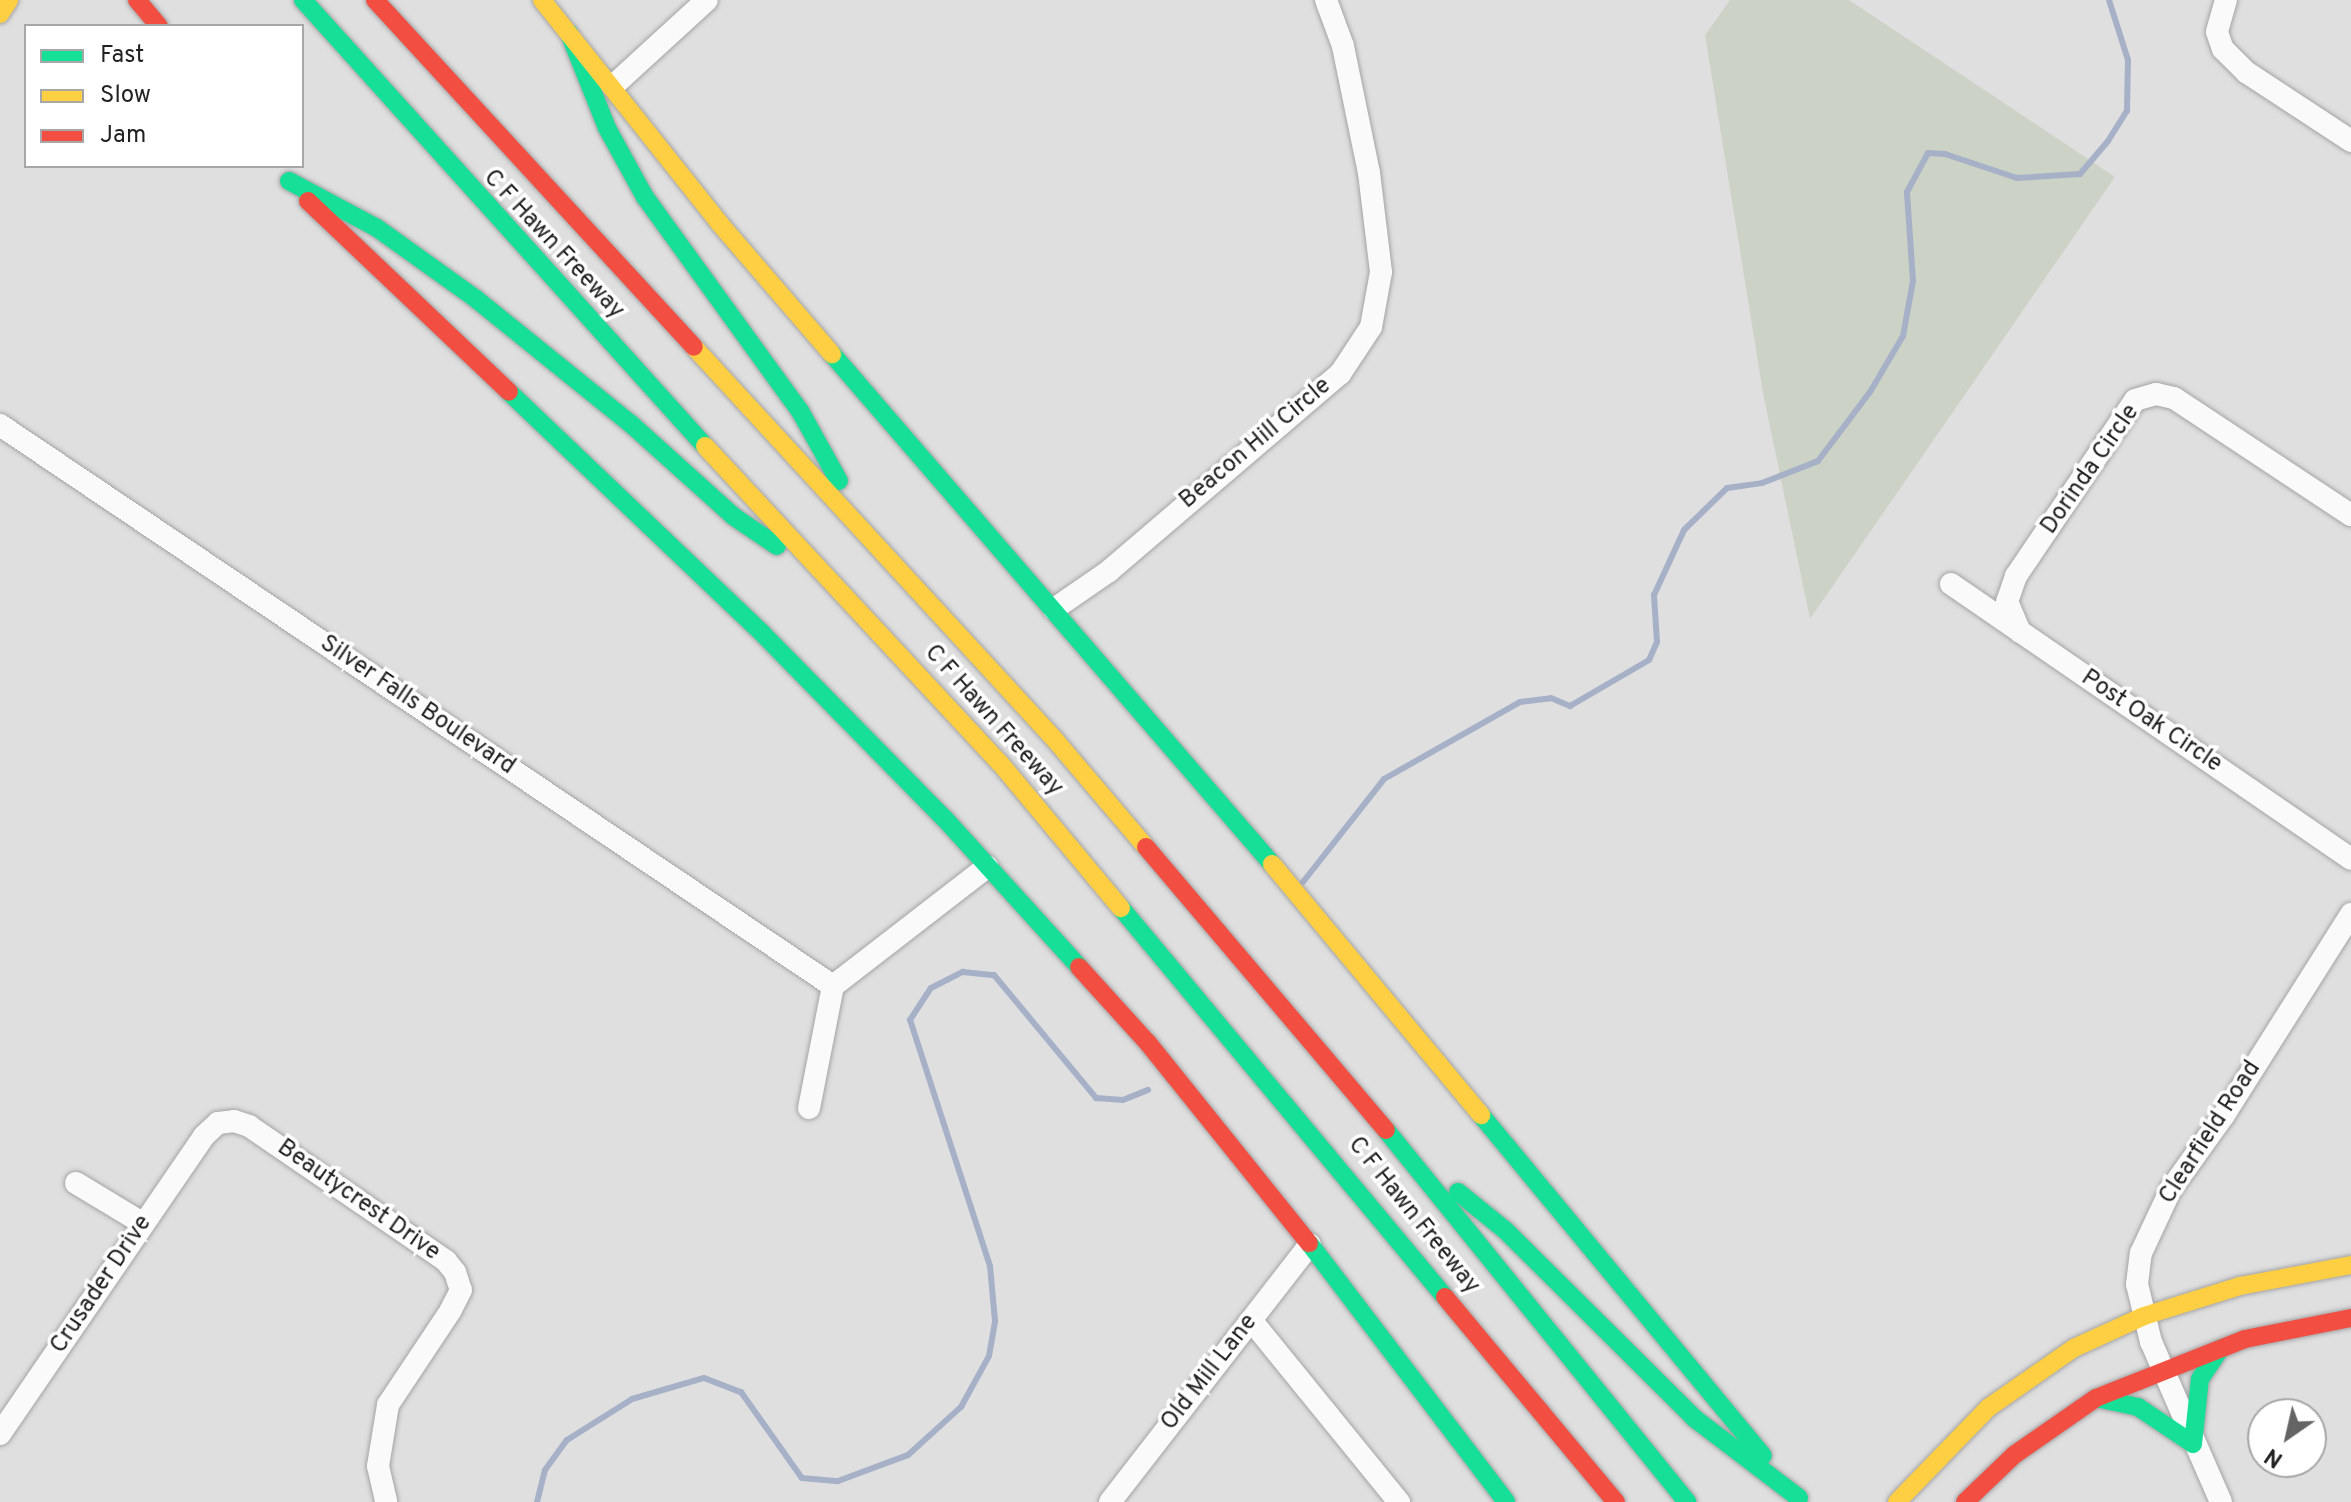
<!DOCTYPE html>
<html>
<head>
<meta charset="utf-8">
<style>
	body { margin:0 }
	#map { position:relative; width:2351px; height:1502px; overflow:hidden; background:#dfdfe0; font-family:Overpass,sans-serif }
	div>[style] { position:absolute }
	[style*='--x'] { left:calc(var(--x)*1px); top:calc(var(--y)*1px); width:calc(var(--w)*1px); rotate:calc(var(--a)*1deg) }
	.green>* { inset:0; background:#ccd3c6 }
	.stream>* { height:6px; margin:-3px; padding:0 3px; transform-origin:3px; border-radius:3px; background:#a6b1c7 }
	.roads { filter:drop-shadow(0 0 2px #a4a4a5) drop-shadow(0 0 2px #a4a4a5) }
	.street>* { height:22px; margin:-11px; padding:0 11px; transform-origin:11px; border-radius:11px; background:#fafafa }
	.fast>* { height:18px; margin:-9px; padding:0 9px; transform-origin:9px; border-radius:9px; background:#16e098 }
	.slow>* { height:18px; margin:-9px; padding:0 9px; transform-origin:9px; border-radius:9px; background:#ffcf43 }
	.jam>* { height:18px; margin:-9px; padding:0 9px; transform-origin:9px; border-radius:9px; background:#f24e42 }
	span { translate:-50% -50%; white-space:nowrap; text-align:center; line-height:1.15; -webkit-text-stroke:7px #fff; paint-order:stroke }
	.street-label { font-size:24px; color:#222223 }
	.legend { position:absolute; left:24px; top:24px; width:280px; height:144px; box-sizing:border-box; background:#fff; border:2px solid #a7a7a7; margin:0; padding:10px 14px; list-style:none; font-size:24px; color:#222223 }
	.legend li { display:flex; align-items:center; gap:16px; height:40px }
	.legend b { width:40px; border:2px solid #a7a7a7 }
	.north { position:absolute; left:2247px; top:1398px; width:80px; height:80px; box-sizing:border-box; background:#fff; border:2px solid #a7a7a7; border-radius:50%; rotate:214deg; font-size:22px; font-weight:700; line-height:32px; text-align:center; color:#222223 }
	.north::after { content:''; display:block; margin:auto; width:28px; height:36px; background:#646465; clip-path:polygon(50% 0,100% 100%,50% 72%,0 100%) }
</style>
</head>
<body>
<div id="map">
	<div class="green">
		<i style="clip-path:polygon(1730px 0,1849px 0,2115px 177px,1810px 619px,1763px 393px,1705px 35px)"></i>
	</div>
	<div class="stream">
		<i style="--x:1303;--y:882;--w:131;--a:-51.8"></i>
		<i style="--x:1384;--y:779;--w:156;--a:-29.5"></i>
		<i style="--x:1520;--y:702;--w:31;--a:-7"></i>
		<i style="--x:1551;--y:698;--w:21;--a:23"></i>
		<i style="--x:1570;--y:706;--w:91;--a:-30.2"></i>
		<i style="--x:1649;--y:660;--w:20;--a:-66"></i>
		<i style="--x:1657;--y:642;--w:47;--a:-93.7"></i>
		<i style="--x:1654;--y:595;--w:72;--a:-65.2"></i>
		<i style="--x:1684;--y:530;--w:60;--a:-44.3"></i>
		<i style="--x:1727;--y:488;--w:35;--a:-8"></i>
		<i style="--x:1762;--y:483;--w:60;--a:-21.4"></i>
		<i style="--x:1818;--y:461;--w:86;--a:-53"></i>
		<i style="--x:1870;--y:392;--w:65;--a:-59.5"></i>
		<i style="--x:1903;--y:336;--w:56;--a:-79.7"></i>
		<i style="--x:1913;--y:281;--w:89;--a:-93.9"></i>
		<i style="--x:1907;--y:192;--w:44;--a:-61.7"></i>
		<i style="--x:1928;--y:153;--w:17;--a:3"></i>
		<i style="--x:1945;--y:154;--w:76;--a:18.4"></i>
		<i style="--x:2017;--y:178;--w:63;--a:-3.6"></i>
		<i style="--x:2080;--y:174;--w:43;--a:-49.7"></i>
		<i style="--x:2108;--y:141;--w:36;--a:-58"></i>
		<i style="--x:2127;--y:111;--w:51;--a:-88.9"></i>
		<i style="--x:2128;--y:60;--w:63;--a:-107.6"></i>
		<i style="--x:537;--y:1502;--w:33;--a:-76"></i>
		<i style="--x:545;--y:1470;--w:37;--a:-54"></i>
		<i style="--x:567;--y:1440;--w:77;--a:-32.2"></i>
		<i style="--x:632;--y:1399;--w:75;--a:-16.3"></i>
		<i style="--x:704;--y:1378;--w:40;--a:21"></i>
		<i style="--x:741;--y:1392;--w:105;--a:54.7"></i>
		<i style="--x:802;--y:1478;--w:36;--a:5"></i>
		<i style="--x:838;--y:1481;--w:75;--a:-20.4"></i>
		<i style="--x:908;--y:1455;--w:72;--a:-42.2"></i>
		<i style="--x:961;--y:1407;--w:58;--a:-61.2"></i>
		<i style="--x:989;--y:1356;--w:36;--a:-80"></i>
		<i style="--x:995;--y:1321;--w:55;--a:-95.2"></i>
		<i style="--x:990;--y:1266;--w:259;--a:-108"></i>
		<i style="--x:910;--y:1020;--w:38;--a:-57"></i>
		<i style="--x:931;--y:988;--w:36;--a:-27"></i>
		<i style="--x:963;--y:972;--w:31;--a:6"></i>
		<i style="--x:994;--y:975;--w:160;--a:50.3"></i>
		<i style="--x:1096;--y:1098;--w:27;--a:4"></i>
		<i style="--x:1123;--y:1100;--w:27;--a:-22"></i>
	</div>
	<div class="roads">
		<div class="street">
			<i style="--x:2226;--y:0;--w:33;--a:106"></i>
			<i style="--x:2217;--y:32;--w:18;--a:71"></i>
			<i style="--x:2223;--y:49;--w:33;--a:45"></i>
			<i style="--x:2246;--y:72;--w:126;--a:33.3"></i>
			<i style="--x:613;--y:86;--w:127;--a:-42.5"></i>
			<i style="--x:0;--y:425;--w:1004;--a:33.96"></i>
			<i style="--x:1951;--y:584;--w:485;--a:34.5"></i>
			<i style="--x:1054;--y:609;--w:67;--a:-34.6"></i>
			<i style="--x:1109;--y:571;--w:304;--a:-40.5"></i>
			<i style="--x:1340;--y:374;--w:56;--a:-56.6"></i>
			<i style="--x:1371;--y:327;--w:56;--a:-79.7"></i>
			<i style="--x:1381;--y:272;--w:100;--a:-96.9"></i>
			<i style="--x:1369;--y:173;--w:130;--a:-101.6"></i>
			<i style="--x:1343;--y:46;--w:49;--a:-110.3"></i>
			<i style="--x:2020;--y:632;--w:33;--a:-113"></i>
			<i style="--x:2007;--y:602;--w:28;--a:-71"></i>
			<i style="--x:2016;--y:576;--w:212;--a:-55.9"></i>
			<i style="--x:2135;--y:400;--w:22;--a:-16"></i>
			<i style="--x:2156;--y:394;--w:18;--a:13"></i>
			<i style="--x:2174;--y:398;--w:212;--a:33.5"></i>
			<i style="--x:809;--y:1108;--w:124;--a:-78.9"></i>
			<i style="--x:833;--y:986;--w:195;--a:-37.7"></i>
			<i style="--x:76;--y:1183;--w:79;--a:31.1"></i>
			<i style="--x:1251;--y:1320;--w:235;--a:50.9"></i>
			<i style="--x:0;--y:1434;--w:361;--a:-55.6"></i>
			<i style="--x:204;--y:1136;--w:19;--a:-43"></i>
			<i style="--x:218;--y:1123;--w:16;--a:-7"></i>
			<i style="--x:234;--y:1121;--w:16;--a:18"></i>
			<i style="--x:249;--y:1126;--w:239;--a:34.4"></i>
			<i style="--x:446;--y:1261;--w:14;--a:51"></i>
			<i style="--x:455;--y:1272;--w:19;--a:72"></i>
			<i style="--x:461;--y:1290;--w:22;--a:117"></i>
			<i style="--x:451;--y:1310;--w:114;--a:123.6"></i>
			<i style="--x:388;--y:1405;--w:62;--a:99.3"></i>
			<i style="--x:378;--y:1466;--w:37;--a:77"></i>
			<i style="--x:1110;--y:1502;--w:326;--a:-52.2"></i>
			<i style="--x:2221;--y:1502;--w:175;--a:-113.6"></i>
			<i style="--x:2151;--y:1342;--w:60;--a:-103.6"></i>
			<i style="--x:2137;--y:1284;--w:31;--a:-83"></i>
			<i style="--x:2141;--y:1253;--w:71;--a:-64.9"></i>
			<i style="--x:2171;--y:1189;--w:91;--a:-54.4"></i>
			<i style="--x:2224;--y:1115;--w:238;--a:-57.7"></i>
		</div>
		<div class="fast">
			<i style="--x:303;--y:0;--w:600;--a:47.97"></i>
			<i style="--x:569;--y:33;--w:102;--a:68.2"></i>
			<i style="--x:607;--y:128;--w:79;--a:61.2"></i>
			<i style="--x:645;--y:197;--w:264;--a:54.1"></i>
			<i style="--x:800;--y:411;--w:80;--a:60.9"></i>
			<i style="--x:289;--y:181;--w:100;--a:28.1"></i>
			<i style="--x:377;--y:228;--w:122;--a:35.6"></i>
			<i style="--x:476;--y:299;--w:199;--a:38.9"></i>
			<i style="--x:631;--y:424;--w:137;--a:42"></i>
			<i style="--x:733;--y:516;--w:53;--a:34.3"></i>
			<i style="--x:832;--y:354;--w:674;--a:49.21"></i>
			<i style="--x:509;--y:392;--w:348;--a:43.6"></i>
			<i style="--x:761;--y:632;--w:262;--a:45.5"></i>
			<i style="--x:945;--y:819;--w:200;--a:47.8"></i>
			<i style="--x:1121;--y:908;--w:506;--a:50.21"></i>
			<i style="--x:1481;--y:1115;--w:442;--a:50.4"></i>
			<i style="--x:1386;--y:1130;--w:479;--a:51"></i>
			<i style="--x:1458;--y:1192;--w:60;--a:39"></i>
			<i style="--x:1505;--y:1230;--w:267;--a:44.8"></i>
			<i style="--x:1694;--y:1418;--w:132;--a:37.3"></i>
			<i style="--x:1309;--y:1243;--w:325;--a:52.7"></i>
			<i style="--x:2096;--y:1398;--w:43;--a:12.1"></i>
			<i style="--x:2138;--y:1407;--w:66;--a:33.9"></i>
			<i style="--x:2193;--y:1444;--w:65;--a:-83.9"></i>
			<i style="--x:2200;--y:1379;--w:37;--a:-56"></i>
		</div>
		<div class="slow">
			<i style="--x:542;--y:0;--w:286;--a:51.5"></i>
			<i style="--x:720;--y:224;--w:172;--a:49.3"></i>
			<i style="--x:0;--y:14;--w:17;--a:-57"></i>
			<i style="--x:694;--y:347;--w:535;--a:47.42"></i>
			<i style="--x:1056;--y:741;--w:139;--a:49.7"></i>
			<i style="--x:705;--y:446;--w:433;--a:47.1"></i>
			<i style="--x:1000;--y:763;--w:189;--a:50.2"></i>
			<i style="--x:1272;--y:864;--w:327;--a:50.2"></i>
			<i style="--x:1897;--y:1502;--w:131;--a:-45.9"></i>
			<i style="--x:1988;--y:1408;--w:105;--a:-34.9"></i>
			<i style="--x:2074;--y:1348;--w:77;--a:-24.6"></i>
			<i style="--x:2144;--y:1316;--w:101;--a:-17.4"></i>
			<i style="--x:2240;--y:1286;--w:113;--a:-10.7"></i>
		</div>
		<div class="jam">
			<i style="--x:137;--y:0;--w:34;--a:50"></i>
			<i style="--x:375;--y:0;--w:471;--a:47.4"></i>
			<i style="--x:308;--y:201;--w:277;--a:43.5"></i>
			<i style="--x:1146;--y:847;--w:371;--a:49.7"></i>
			<i style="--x:1079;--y:967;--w:103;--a:47.8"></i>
			<i style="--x:1148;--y:1043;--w:257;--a:51.2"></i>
			<i style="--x:1445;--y:1297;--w:267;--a:50.2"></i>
			<i style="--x:1965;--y:1502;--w:68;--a:-43.8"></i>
			<i style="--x:2014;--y:1455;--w:100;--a:-34.8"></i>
			<i style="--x:2096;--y:1398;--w:160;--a:-21.6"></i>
			<i style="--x:2245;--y:1339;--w:108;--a:-11.2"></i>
		</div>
	</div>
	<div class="street-label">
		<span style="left:553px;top:245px;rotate:47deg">C F Hawn Freeway</span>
		<span style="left:1256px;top:444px;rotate:-40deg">Beacon Hill Circle</span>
		<span style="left:2091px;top:470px;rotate:-55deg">Dorinda Circle</span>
		<span style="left:417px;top:706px;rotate:34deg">Silver Falls Boulevard</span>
		<span style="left:993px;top:721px;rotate:48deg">C F Hawn Freeway</span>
		<span style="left:2151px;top:722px;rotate:34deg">Post Oak Circle</span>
		<span style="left:2211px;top:1133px;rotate:-57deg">Clearfield Road</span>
		<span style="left:358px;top:1201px;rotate:35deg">Beautycrest Drive</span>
		<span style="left:1413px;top:1216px;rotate:51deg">C F Hawn Freeway</span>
		<span style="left:102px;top:1285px;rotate:-56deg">Crusader Drive</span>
		<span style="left:1210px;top:1373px;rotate:-52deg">Old Mill Lane</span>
	</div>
	<ul class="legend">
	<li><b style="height:10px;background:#16e098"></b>Fast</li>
	<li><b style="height:10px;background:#ffcf43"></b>Slow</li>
	<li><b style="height:10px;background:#f24e42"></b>Jam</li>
	</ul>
	<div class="north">N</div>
</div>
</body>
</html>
